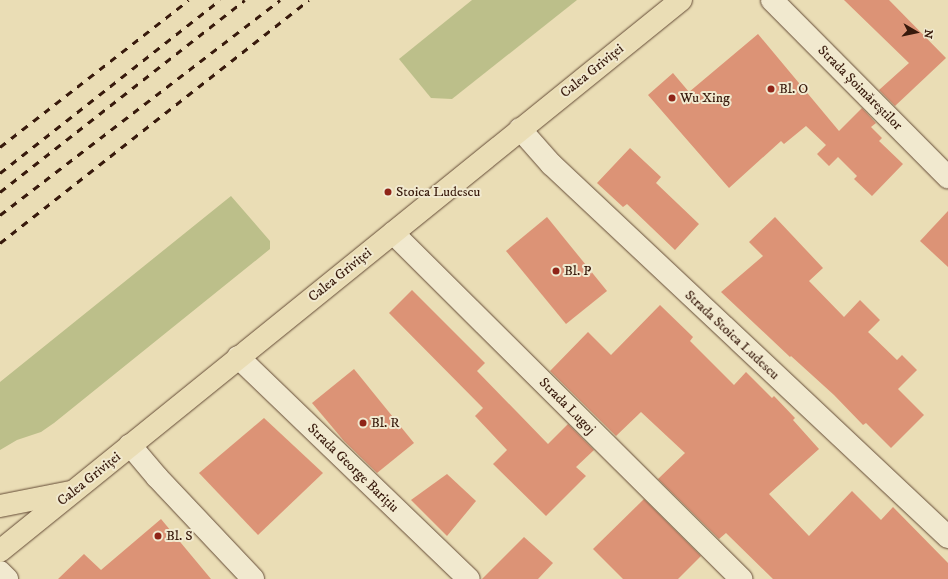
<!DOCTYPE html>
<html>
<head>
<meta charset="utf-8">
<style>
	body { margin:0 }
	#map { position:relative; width:948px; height:579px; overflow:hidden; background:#eaddb5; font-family:"IM FELL DW Pica",serif }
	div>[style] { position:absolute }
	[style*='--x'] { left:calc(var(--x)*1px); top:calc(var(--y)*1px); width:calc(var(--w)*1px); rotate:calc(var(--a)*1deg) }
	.green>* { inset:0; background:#bcbf8a }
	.building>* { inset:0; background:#dc9376 }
	.roads { filter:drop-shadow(0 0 1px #644b36) drop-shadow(0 0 1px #644b36) }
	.minor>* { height:22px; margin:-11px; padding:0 11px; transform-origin:11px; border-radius:11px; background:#f1e9cf }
	.primary>* { height:22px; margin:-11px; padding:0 11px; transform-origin:11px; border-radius:11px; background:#eaddb5 }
	.rail>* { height:3px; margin-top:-1.5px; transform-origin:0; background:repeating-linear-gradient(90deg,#381a0c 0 7px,transparent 0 14px) }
	.dots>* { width:11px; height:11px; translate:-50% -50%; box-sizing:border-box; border:2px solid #f1e9cf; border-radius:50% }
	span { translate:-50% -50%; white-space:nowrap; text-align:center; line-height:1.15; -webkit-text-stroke:4px #f1e9cf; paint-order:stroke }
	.street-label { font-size:14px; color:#381a0c }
	.poi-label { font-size:14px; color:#381a0c }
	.left { translate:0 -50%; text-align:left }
	.north { position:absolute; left:896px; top:12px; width:40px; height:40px; -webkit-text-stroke:3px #f1e9cf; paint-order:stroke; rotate:99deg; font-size:11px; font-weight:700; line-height:16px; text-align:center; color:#381a0c }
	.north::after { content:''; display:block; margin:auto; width:14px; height:18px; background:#381a0c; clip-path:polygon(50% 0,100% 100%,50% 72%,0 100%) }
</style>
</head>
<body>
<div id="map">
	<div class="green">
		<i style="clip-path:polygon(472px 0,577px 0,452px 99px,431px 98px,399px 59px)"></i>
		<i style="clip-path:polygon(231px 196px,270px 241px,270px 249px,54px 423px,41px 432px,17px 440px,0 450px,0 382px)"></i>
	</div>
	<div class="building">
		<i style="clip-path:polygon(844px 0,889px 0,946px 58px,895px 106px,879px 90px,909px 63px)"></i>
		<i style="clip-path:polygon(758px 34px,839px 131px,862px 108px,876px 123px,871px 127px,882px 138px,879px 141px,903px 164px,872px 196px,854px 179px,857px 176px,838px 157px,829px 166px,817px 154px,826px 145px,806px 126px,784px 144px,781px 141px,729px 188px,648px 95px,673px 73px,689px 92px)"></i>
		<i style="clip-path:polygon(630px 148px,661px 177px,656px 183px,699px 224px,675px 250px,627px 204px,623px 207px,597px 183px)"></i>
		<i style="clip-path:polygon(948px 211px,948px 267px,920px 241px)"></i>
		<i style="clip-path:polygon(547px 217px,607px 291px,566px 324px,506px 251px)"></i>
		<i style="clip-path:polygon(775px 217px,823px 268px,809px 281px,844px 317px,860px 300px,880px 320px,868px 332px,897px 360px,902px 355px,917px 370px,898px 389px,924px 415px,891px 448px,866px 423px,863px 425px,834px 395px,791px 356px,790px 357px,721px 292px,763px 256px,749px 242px)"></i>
		<i style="clip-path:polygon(412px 290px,485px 363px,477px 371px,548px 444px,568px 424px,594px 450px,576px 467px,586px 476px,546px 516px,493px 464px,507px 450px,475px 416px,483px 408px,389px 313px)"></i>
		<i style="clip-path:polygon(660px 305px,693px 337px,690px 341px,734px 385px,746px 372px,772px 398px,774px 396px,795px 418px,793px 420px,819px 449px,769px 494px,809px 536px,852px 491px,881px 520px,893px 507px,948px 563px,948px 579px,773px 579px,726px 533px,719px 539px,658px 479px,685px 453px,641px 412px,616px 436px,550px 371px,588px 332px,611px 355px)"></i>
		<i style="clip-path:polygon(354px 369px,414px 443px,377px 473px,344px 441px,312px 403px)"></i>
		<i style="clip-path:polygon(264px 418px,323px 473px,258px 535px,199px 473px)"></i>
		<i style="clip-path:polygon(447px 474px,476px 501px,447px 536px,411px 500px)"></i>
		<i style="clip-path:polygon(644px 499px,701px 556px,678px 579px,623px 579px,593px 549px)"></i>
		<i style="clip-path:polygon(161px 519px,211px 579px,58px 579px,84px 554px,101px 570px)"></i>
		<i style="clip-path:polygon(524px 537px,553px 563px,538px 579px,482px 579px)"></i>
	</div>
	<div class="roads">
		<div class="minor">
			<i style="--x:772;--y:0;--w:250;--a:45.2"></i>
			<i style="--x:520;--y:129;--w:47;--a:48.5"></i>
			<i style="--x:551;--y:164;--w:545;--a:43.21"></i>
			<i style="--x:393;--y:233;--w:491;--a:44.8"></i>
			<i style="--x:238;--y:357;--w:320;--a:43.9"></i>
			<i style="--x:130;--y:445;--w:42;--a:49.8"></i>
			<i style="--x:157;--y:477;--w:140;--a:46.7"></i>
			<i style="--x:0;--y:572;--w:10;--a:45"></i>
		</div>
		<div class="primary">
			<i style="--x:0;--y:506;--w:72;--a:-11.2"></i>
			<i style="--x:0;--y:551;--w:876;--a:-38.98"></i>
		</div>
	</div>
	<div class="rail">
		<i style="--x:0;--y:147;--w:239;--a:-37.9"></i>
		<i style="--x:0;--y:173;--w:280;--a:-38.2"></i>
		<i style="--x:0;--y:192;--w:311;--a:-38.1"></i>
		<i style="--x:0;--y:215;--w:353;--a:-37.5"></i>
		<i style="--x:0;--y:243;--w:393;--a:-38.2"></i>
	</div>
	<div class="dots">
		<i style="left:771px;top:89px;background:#8f2418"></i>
		<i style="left:672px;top:98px;background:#8f2418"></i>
		<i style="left:388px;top:192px;background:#8f2418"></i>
		<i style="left:556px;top:271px;background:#8f2418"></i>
		<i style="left:363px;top:423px;background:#8f2418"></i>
		<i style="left:158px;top:536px;background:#8f2418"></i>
	</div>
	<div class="street-label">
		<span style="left:592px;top:71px;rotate:-39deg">Calea Griviței</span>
		<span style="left:860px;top:88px;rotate:45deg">Strada Șoimăreștilor</span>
		<span style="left:340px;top:275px;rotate:-39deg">Calea Griviței</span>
		<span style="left:732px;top:335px;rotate:43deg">Strada Stoica Ludescu</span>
		<span style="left:567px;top:406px;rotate:45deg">Strada Lugoj</span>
		<span style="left:353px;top:468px;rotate:44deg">Strada George Barițiu</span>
		<span style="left:89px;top:479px;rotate:-39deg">Calea Griviței</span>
	</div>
	<div class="poi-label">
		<span class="left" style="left:779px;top:89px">Bl. O</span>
		<span class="left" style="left:680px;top:98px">Wu Xing</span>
		<span class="left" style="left:396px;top:192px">Stoica Ludescu</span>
		<span class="left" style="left:564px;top:271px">Bl. P</span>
		<span class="left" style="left:371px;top:423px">Bl. R</span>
		<span class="left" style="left:166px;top:536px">Bl. S</span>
	</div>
	<div class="north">N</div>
</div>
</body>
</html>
